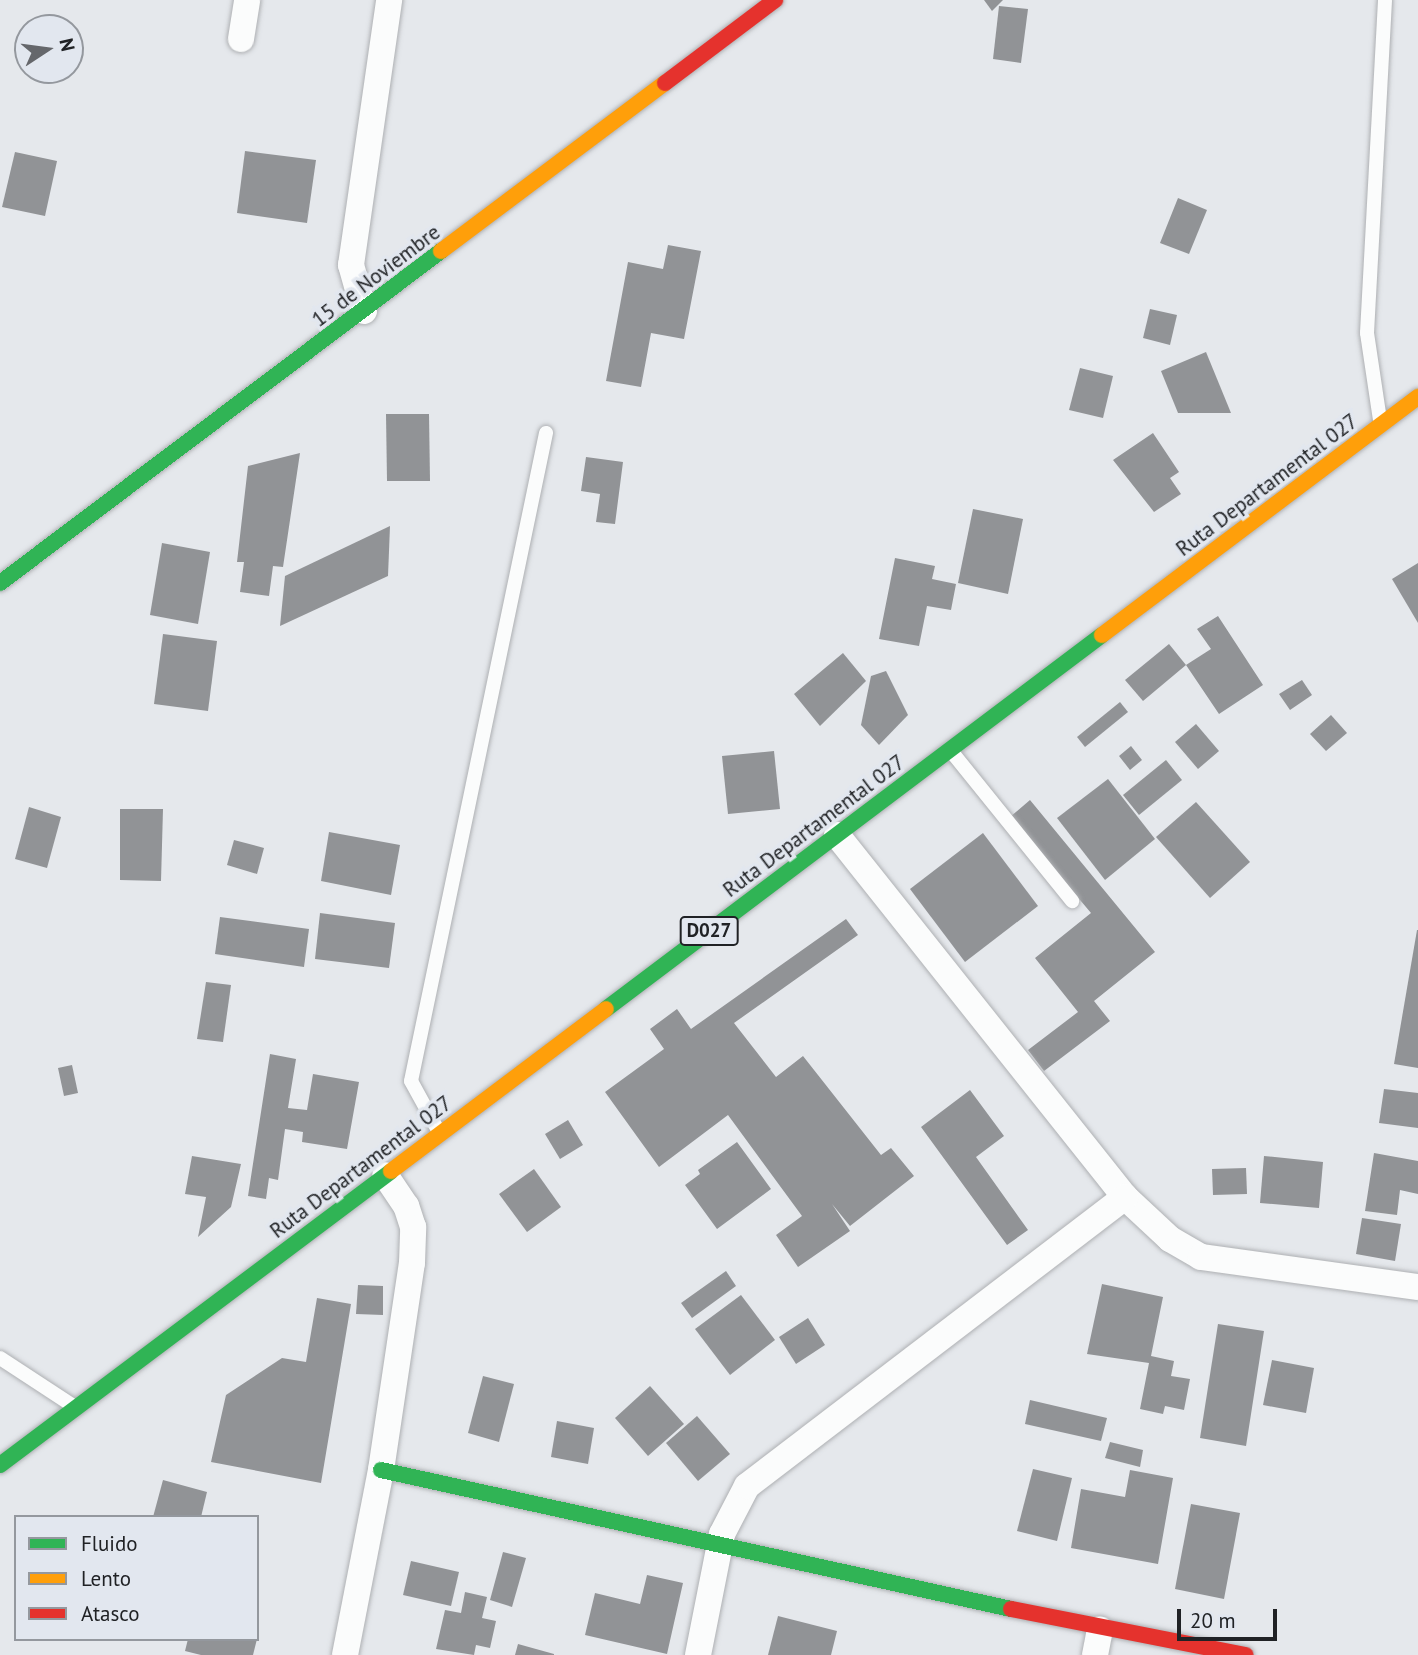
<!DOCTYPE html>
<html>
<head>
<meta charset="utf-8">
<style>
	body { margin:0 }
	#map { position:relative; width:1418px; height:1655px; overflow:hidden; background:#e5e8ec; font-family:"PT Sans",sans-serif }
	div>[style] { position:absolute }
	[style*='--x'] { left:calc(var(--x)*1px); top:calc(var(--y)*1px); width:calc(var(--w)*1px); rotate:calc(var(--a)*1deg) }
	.building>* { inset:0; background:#919396 }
	.roads { filter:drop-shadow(0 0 2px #aeb0b3) drop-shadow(0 0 2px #aeb0b3) }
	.lane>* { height:14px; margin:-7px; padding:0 7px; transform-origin:7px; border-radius:7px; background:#fbfcfc }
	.street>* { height:26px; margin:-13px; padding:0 13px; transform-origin:13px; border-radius:13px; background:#fbfcfc }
	.fast>* { height:16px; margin:-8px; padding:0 8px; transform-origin:8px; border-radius:8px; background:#30b455 }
	.slow>* { height:16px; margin:-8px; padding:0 8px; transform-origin:8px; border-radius:8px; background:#ff9f0a }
	.jam>* { height:16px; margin:-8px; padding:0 8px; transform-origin:8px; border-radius:8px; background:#e5322d }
	span { translate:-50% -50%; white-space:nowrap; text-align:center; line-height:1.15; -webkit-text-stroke:7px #e2e7ef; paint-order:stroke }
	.shield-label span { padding:2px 5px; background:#e2e7ef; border:2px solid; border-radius:5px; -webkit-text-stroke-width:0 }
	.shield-label { font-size:19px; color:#202225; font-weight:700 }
	.street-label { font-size:21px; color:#202225 }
	.legend { position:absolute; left:14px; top:1515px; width:245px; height:126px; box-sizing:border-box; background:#e2e7ef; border:2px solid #94989e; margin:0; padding:9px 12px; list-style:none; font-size:21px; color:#202225 }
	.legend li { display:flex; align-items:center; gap:14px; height:35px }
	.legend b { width:35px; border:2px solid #94989e }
	.north { position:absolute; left:14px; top:14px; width:70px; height:70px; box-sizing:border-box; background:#e2e7ef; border:2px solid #94989e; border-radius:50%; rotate:77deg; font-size:19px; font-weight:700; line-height:28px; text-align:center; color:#202225 }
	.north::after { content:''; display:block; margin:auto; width:24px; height:32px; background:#65676b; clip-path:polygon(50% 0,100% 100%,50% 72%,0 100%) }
	.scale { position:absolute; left:1177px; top:1609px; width:100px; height:32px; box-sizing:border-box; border:4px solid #202225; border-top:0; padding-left:9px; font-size:21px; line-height:24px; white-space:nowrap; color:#202225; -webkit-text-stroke:5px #e2e7ef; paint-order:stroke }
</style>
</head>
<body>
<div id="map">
	<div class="building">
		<i style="clip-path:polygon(984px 0,1003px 0,992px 11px)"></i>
		<i style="clip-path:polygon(999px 6px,1028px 9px,1021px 63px,993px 59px)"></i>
		<i style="clip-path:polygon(245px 151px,316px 160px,307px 223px,237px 213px)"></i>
		<i style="clip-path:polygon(15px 152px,57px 161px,45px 216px,2px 207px)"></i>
		<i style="clip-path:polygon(1178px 198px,1207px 210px,1189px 254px,1160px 243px)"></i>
		<i style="clip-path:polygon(668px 245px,701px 251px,684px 339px,651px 333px,641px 387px,606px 381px,628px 262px,663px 269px)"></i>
		<i style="clip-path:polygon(1150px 309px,1177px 315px,1170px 345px,1143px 338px)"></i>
		<i style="clip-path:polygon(1206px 352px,1231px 413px,1178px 413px,1161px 371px)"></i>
		<i style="clip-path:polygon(1080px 368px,1113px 376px,1103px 418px,1069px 410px)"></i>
		<i style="clip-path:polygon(386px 414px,429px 414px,430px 481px,387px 481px)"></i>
		<i style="clip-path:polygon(1153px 433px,1179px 472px,1170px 478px,1181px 494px,1154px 512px,1113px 460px)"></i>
		<i style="clip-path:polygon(300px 453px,283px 567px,273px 566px,269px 596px,240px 592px,244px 562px,237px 562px,248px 466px)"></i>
		<i style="clip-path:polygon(586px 457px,623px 462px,615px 524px,596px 522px,600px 494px,581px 491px)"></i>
		<i style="clip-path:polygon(973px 509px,1023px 519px,1008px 594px,958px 583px)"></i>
		<i style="clip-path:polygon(390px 526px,388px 576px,280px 626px,285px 576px)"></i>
		<i style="clip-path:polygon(162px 543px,210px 552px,198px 624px,150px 615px)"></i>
		<i style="clip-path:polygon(895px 558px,935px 566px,932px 579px,956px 584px,951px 610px,927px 606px,919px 646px,879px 639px)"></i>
		<i style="clip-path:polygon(1418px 563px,1418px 623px,1392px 579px)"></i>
		<i style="clip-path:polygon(1218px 616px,1263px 685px,1219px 714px,1186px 665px,1211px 649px,1197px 629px)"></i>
		<i style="clip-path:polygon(163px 634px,217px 641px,208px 711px,154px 704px)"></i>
		<i style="clip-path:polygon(1169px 644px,1186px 665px,1143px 701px,1125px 680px)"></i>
		<i style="clip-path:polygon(843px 653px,866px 681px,820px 726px,794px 694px)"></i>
		<i style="clip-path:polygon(886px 671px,908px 715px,879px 745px,861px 725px,871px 676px)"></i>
		<i style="clip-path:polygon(1302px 680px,1312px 695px,1290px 710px,1279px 694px)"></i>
		<i style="clip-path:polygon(1120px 702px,1128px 712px,1085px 747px,1077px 737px)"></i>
		<i style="clip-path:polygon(1331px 715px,1347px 733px,1326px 751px,1310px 734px)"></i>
		<i style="clip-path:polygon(1196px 724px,1219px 751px,1198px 769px,1175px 742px)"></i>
		<i style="clip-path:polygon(1131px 746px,1142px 760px,1130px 770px,1119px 756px)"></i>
		<i style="clip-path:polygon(774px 751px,780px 809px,728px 814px,722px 756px)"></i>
		<i style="clip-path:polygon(1166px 760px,1182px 780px,1139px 815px,1123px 795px)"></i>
		<i style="clip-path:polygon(1108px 779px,1155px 839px,1105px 880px,1057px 818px)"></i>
		<i style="clip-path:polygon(1030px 800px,1155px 952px,1094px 1001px,1110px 1021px,1044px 1071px,1028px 1050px,1078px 1012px,1035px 958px,1091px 913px,1010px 817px)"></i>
		<i style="clip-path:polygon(1196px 802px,1250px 862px,1210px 898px,1156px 837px)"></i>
		<i style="clip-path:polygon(29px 807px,61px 817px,47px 868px,15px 859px)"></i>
		<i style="clip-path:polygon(120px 809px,163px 809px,161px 881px,120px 880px)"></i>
		<i style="clip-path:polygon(329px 832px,400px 845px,391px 895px,321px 881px)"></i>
		<i style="clip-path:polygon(983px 833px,1038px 906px,965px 962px,910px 889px)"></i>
		<i style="clip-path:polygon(234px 840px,264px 848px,257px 874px,227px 865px)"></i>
		<i style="clip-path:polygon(320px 913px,395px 923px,389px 968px,315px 959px)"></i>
		<i style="clip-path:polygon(220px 917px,309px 929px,304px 967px,215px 954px)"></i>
		<i style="clip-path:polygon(846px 919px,858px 935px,734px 1023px,776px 1077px,803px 1056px,881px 1155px,891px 1148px,914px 1176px,850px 1226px,832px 1204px,850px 1231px,798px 1267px,776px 1235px,802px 1216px,728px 1115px,659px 1167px,605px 1092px,664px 1049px,650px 1029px,677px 1009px,691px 1029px)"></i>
		<i style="clip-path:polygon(1417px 930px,1418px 930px,1418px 1068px,1394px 1064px)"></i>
		<i style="clip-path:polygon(206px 982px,231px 985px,223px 1042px,197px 1039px)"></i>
		<i style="clip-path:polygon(270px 1054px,296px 1059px,288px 1108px,307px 1110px,313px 1074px,359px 1082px,347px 1149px,302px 1142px,303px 1132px,285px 1129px,278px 1180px,269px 1178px,266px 1199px,248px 1196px)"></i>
		<i style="clip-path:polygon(72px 1065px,78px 1093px,64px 1096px,58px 1068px)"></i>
		<i style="clip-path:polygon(1384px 1089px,1418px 1093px,1418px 1128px,1379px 1123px)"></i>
		<i style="clip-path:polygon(970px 1090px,1004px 1136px,976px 1157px,1028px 1230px,1007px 1245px,921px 1127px)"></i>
		<i style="clip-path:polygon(568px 1120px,583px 1145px,560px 1159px,545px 1134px)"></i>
		<i style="clip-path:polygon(737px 1142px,771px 1189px,717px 1229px,685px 1185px,700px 1174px,698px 1170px)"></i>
		<i style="clip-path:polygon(1374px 1153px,1418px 1161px,1418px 1194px,1400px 1190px,1397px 1215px,1365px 1211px)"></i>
		<i style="clip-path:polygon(192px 1156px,241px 1164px,231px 1207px,198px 1237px,206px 1197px,185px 1194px)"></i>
		<i style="clip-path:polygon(1264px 1156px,1323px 1162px,1319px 1208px,1260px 1203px)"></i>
		<i style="clip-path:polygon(1246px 1168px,1247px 1194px,1213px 1195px,1212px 1169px)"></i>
		<i style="clip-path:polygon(534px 1169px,561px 1207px,527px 1232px,499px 1194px)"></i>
		<i style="clip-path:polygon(1362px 1218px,1401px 1224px,1395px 1261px,1356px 1254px)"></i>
		<i style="clip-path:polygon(726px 1271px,736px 1286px,692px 1318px,681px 1303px)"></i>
		<i style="clip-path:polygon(1102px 1284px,1163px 1297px,1151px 1356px,1174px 1361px,1171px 1376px,1190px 1379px,1184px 1410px,1165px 1406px,1163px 1414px,1140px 1409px,1149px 1363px,1087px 1354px)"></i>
		<i style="clip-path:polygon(358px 1285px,383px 1286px,383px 1315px,356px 1314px)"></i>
		<i style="clip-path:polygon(741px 1295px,775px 1340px,730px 1375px,695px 1329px)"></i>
		<i style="clip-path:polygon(317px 1298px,351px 1304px,321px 1483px,211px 1462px,226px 1395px,282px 1358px,306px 1362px)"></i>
		<i style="clip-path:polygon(808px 1318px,825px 1345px,796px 1364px,779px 1337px)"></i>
		<i style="clip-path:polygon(1218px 1324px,1264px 1331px,1246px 1446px,1200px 1438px)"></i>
		<i style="clip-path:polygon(1272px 1360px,1314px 1368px,1306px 1413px,1263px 1405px)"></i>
		<i style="clip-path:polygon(483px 1376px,514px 1384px,499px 1442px,468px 1433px)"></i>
		<i style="clip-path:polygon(650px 1386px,684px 1424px,648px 1456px,615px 1418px)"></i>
		<i style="clip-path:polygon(1030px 1400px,1107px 1418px,1101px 1441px,1025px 1424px)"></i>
		<i style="clip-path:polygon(697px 1416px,730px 1454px,698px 1481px,666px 1443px)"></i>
		<i style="clip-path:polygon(557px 1421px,594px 1428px,588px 1464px,551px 1457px)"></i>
		<i style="clip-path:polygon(1110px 1442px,1143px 1450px,1140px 1467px,1105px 1458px)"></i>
		<i style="clip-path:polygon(1033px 1469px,1072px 1478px,1057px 1541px,1017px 1531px)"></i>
		<i style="clip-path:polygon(1130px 1470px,1173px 1478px,1158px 1564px,1071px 1548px,1081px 1489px,1125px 1497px)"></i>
		<i style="clip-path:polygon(163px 1480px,207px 1492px,201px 1517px,153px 1517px)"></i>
		<i style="clip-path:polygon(1191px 1504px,1240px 1513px,1224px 1599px,1175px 1589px)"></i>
		<i style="clip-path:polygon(503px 1552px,526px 1558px,512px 1607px,490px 1600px)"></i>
		<i style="clip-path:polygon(411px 1561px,459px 1572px,451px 1606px,403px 1595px)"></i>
		<i style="clip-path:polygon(647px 1575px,683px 1583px,667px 1654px,585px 1635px,595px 1593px,640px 1604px)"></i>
		<i style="clip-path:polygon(465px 1592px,487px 1597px,482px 1618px,496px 1621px,490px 1648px,476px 1645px,474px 1655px,436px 1649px,445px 1610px,461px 1613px)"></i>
		<i style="clip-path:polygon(778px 1616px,837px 1631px,831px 1655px,768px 1655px)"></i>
		<i style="clip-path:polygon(188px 1639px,257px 1639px,253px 1655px,201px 1655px,185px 1651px)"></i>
		<i style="clip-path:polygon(518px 1644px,554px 1654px,554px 1655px,515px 1655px)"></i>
	</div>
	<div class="roads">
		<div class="lane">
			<i style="--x:1380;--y:420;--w:88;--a:-98.5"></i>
			<i style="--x:1367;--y:333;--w:333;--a:-86.9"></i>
			<i style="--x:951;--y:751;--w:193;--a:51.1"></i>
			<i style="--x:439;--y:1132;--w:58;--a:-118.8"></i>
			<i style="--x:411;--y:1081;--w:662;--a:-78.23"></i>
			<i style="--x:0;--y:1358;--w:90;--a:33.2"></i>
		</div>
		<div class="street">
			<i style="--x:241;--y:39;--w:39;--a:-81"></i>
			<i style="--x:364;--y:311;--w:48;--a:-105.8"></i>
			<i style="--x:351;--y:265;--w:268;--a:-81.8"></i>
			<i style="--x:837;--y:835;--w:463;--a:51.5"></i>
			<i style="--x:1125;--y:1197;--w:62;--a:43"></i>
			<i style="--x:1170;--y:1239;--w:36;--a:30"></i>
			<i style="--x:1201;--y:1257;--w:219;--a:7.9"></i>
			<i style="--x:345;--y:1655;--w:188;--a:-79"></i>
			<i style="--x:381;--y:1470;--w:209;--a:-81.5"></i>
			<i style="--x:412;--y:1263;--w:36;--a:-88"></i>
			<i style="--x:413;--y:1227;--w:22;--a:-108"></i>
			<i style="--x:406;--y:1206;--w:37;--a:-124"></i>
			<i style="--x:698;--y:1655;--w:123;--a:-78.8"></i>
			<i style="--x:722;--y:1534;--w:54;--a:-62.5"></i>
			<i style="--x:747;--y:1486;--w:476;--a:-37.4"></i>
			<i style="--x:1095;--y:1655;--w:26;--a:-79"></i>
		</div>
		<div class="fast">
			<i style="--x:0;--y:583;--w:552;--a:-36.97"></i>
			<i style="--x:606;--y:1009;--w:621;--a:-37.02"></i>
			<i style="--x:0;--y:1465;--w:489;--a:-36.9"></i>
			<i style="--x:381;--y:1470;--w:645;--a:12.44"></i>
		</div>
		<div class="slow">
			<i style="--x:441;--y:251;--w:280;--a:-36.9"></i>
			<i style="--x:1102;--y:635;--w:396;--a:-37"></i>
			<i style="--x:391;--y:1171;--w:269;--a:-37"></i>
		</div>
		<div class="jam">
			<i style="--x:665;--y:83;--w:138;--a:-37"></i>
			<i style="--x:1011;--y:1609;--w:239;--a:11.1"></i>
		</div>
	</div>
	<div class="shield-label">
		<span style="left:709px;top:931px">D027</span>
	</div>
	<div class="street-label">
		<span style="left:376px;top:276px;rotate:-37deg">15 de Noviembre</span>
		<span style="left:1267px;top:485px;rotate:-37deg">Ruta Departamental 027</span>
		<span style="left:814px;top:826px;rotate:-37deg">Ruta Departamental 027</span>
		<span style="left:361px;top:1167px;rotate:-37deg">Ruta Departamental 027</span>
	</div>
	<ul class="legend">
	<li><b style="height:9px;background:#30b455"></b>Fluido</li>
	<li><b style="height:9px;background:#ff9f0a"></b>Lento</li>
	<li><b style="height:9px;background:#e5322d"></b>Atasco</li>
	</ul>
	<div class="north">N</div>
	<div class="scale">20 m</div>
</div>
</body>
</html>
